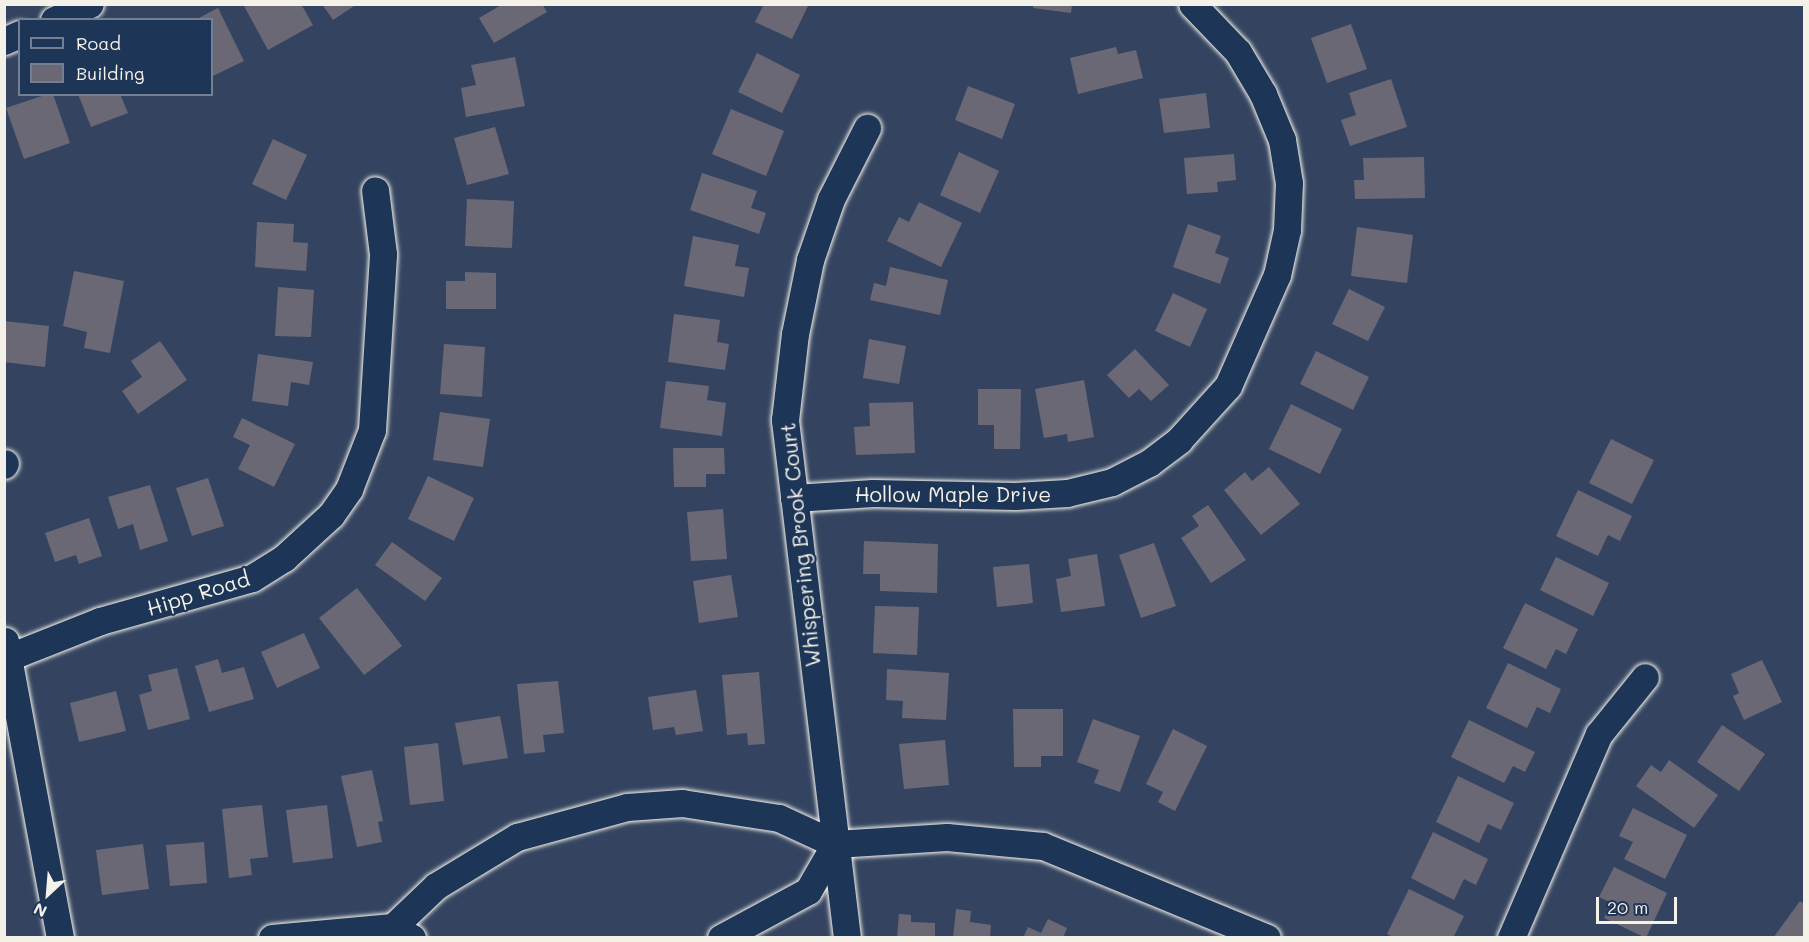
<!DOCTYPE html>
<html>
<head>
<meta charset="utf-8">
<style>
	body { margin:0 }
	#map { position:relative; width:1809px; height:942px; overflow:hidden; background:#344460; font-family:Mali,sans-serif }
	div>[style] { position:absolute }
	[style*='--x'] { left:calc(var(--x)*1px); top:calc(var(--y)*1px); width:calc(var(--w)*1px); rotate:calc(var(--a)*1deg) }
	.building>* { inset:0; background:#6b6875 }
	.roads { filter:drop-shadow(0 0 2px #f4f1e8) drop-shadow(0 0 2px #f4f1e8) }
	.street>* { height:27px; margin:-13.5px; padding:0 13.5px; transform-origin:13.5px; border-radius:13.5px; background:#1d3557 }
	span { translate:-50% -50%; white-space:nowrap; text-align:center; line-height:1.15; -webkit-text-stroke:4.5px #1d3557; paint-order:stroke }
	.street-label { font-size:21px; color:#f4f1e8 }
	.frame { position:absolute; inset:0; border:6px solid #f4f1e8; pointer-events:none }
	.legend { position:absolute; left:18px; top:18px; width:195px; height:78px; box-sizing:border-box; background:#1d3557; border:2px solid #738091; margin:0; padding:8px 10px; list-style:none; font-size:18px; color:#f4f1e8 }
	.legend li { display:flex; align-items:center; gap:12px; height:30px }
	.legend b { width:30px; border:2px solid #738091 }
	.north { position:absolute; left:18px; top:864px; width:60px; height:60px; -webkit-text-stroke:4px #1d3557; paint-order:stroke; rotate:206deg; font-size:16px; font-weight:700; line-height:24px; text-align:center; color:#f4f1e8 }
	.north::after { content:''; display:block; margin:auto; width:21px; height:27px; background:#f4f1e8; clip-path:polygon(50% 0,100% 100%,50% 72%,0 100%) }
	.scale { position:absolute; left:1596px; top:897px; width:81px; height:27px; box-sizing:border-box; border:3px solid #f4f1e8; border-top:0; padding-left:8px; font-size:18px; line-height:21px; white-space:nowrap; color:#f4f1e8; -webkit-text-stroke:4px #1d3557; paint-order:stroke }
</style>
</head>
<body>
<div id="map">
	<div class="building">
		<i style="clip-path:polygon(243px 4px,301px 4px,313px 25px,268px 50px)"></i>
		<i style="clip-path:polygon(322px 4px,357px 4px,333px 20px)"></i>
		<i style="clip-path:polygon(503px 4px,542px 4px,547px 12px,494px 43px,479px 18px)"></i>
		<i style="clip-path:polygon(764px 4px,809px 4px,792px 39px,755px 22px)"></i>
		<i style="clip-path:polygon(1034px 4px,1072px 4px,1071px 13px,1033px 8px)"></i>
		<i style="clip-path:polygon(218px 8px,244px 61px,213px 76px,212px 20px,195px 20px)"></i>
		<i style="clip-path:polygon(1351px 24px,1367px 69px,1327px 83px,1311px 38px)"></i>
		<i style="clip-path:polygon(1116px 47px,1118px 54px,1136px 50px,1143px 78px,1078px 94px,1070px 58px)"></i>
		<i style="clip-path:polygon(757px 53px,800px 75px,782px 113px,738px 92px)"></i>
		<i style="clip-path:polygon(515px 57px,525px 106px,466px 117px,461px 88px,476px 85px,471px 65px)"></i>
		<i style="clip-path:polygon(1391px 79px,1407px 127px,1350px 146px,1341px 120px,1356px 115px,1349px 93px)"></i>
		<i style="clip-path:polygon(968px 86px,1015px 104px,1002px 139px,955px 120px)"></i>
		<i style="clip-path:polygon(1206px 93px,1210px 128px,1164px 133px,1159px 99px)"></i>
		<i style="clip-path:polygon(48px 94px,53px 94px,70px 143px,24px 159px,6px 108px)"></i>
		<i style="clip-path:polygon(78px 94px,120px 94px,128px 113px,91px 127px)"></i>
		<i style="clip-path:polygon(731px 109px,784px 131px,766px 176px,712px 154px)"></i>
		<i style="clip-path:polygon(495px 127px,509px 174px,467px 185px,454px 138px)"></i>
		<i style="clip-path:polygon(273px 139px,307px 155px,286px 200px,252px 184px)"></i>
		<i style="clip-path:polygon(959px 152px,999px 171px,980px 213px,940px 195px)"></i>
		<i style="clip-path:polygon(1234px 154px,1236px 180px,1217px 182px,1218px 192px,1187px 194px,1184px 158px)"></i>
		<i style="clip-path:polygon(1424px 157px,1425px 198px,1355px 199px,1354px 180px,1364px 180px,1363px 158px)"></i>
		<i style="clip-path:polygon(702px 173px,757px 191px,751px 208px,766px 213px,759px 234px,690px 210px)"></i>
		<i style="clip-path:polygon(467px 199px,514px 201px,512px 248px,465px 246px)"></i>
		<i style="clip-path:polygon(919px 202px,962px 223px,941px 267px,887px 241px,899px 217px,909px 222px)"></i>
		<i style="clip-path:polygon(257px 222px,294px 224px,293px 242px,308px 243px,306px 271px,255px 267px)"></i>
		<i style="clip-path:polygon(1188px 224px,1221px 236px,1215px 253px,1229px 258px,1220px 284px,1173px 267px)"></i>
		<i style="clip-path:polygon(1357px 227px,1413px 235px,1407px 283px,1351px 276px)"></i>
		<i style="clip-path:polygon(693px 236px,739px 245px,735px 266px,749px 268px,744px 297px,684px 286px)"></i>
		<i style="clip-path:polygon(890px 267px,948px 280px,940px 315px,870px 300px,874px 283px,886px 286px)"></i>
		<i style="clip-path:polygon(74px 271px,124px 281px,110px 353px,84px 348px,87px 332px,63px 326px)"></i>
		<i style="clip-path:polygon(465px 272px,496px 273px,496px 309px,446px 309px,446px 281px,465px 281px)"></i>
		<i style="clip-path:polygon(278px 287px,314px 290px,311px 337px,275px 336px)"></i>
		<i style="clip-path:polygon(1349px 289px,1385px 307px,1368px 341px,1332px 324px)"></i>
		<i style="clip-path:polygon(1173px 293px,1207px 309px,1190px 347px,1155px 331px)"></i>
		<i style="clip-path:polygon(674px 314px,720px 320px,717px 342px,729px 344px,725px 370px,668px 362px)"></i>
		<i style="clip-path:polygon(4px 321px,49px 326px,45px 367px,4px 362px)"></i>
		<i style="clip-path:polygon(869px 339px,906px 346px,899px 384px,863px 378px)"></i>
		<i style="clip-path:polygon(160px 341px,187px 380px,138px 414px,122px 391px,142px 377px,131px 361px)"></i>
		<i style="clip-path:polygon(444px 344px,485px 347px,482px 397px,440px 394px)"></i>
		<i style="clip-path:polygon(1135px 349px,1169px 385px,1151px 401px,1139px 389px,1129px 398px,1107px 375px)"></i>
		<i style="clip-path:polygon(1316px 351px,1369px 377px,1353px 410px,1300px 384px)"></i>
		<i style="clip-path:polygon(258px 354px,313px 362px,309px 385px,291px 382px,288px 406px,252px 401px)"></i>
		<i style="clip-path:polygon(1084px 380px,1094px 437px,1068px 442px,1067px 434px,1044px 438px,1035px 389px)"></i>
		<i style="clip-path:polygon(666px 381px,709px 386px,707px 400px,726px 403px,722px 436px,660px 428px)"></i>
		<i style="clip-path:polygon(978px 389px,1021px 389px,1020px 449px,994px 449px,994px 425px,978px 425px)"></i>
		<i style="clip-path:polygon(913px 402px,915px 453px,856px 455px,854px 427px,870px 426px,869px 403px)"></i>
		<i style="clip-path:polygon(1291px 404px,1342px 429px,1320px 474px,1269px 449px)"></i>
		<i style="clip-path:polygon(440px 412px,490px 419px,483px 467px,433px 460px)"></i>
		<i style="clip-path:polygon(242px 418px,295px 444px,274px 487px,238px 469px,250px 445px,233px 437px)"></i>
		<i style="clip-path:polygon(1611px 439px,1654px 460px,1632px 504px,1589px 483px)"></i>
		<i style="clip-path:polygon(673px 448px,724px 448px,725px 474px,706px 474px,706px 487px,674px 487px)"></i>
		<i style="clip-path:polygon(1269px 467px,1300px 504px,1261px 535px,1224px 490px,1245px 472px,1252px 481px)"></i>
		<i style="clip-path:polygon(428px 476px,474px 498px,454px 541px,408px 519px)"></i>
		<i style="clip-path:polygon(208px 478px,224px 526px,192px 536px,176px 488px)"></i>
		<i style="clip-path:polygon(150px 485px,168px 541px,140px 550px,133px 524px,118px 529px,108px 497px)"></i>
		<i style="clip-path:polygon(1578px 490px,1632px 516px,1620px 541px,1608px 535px,1598px 556px,1556px 536px)"></i>
		<i style="clip-path:polygon(1208px 505px,1246px 560px,1211px 583px,1181px 538px,1199px 526px,1192px 516px)"></i>
		<i style="clip-path:polygon(723px 509px,727px 559px,691px 561px,687px 512px)"></i>
		<i style="clip-path:polygon(89px 518px,102px 556px,79px 564px,76px 555px,55px 562px,45px 533px)"></i>
		<i style="clip-path:polygon(864px 541px,938px 544px,937px 593px,880px 591px,880px 574px,863px 574px)"></i>
		<i style="clip-path:polygon(392px 542px,442px 578px,425px 601px,375px 565px)"></i>
		<i style="clip-path:polygon(1154px 543px,1176px 606px,1141px 618px,1119px 555px)"></i>
		<i style="clip-path:polygon(1097px 554px,1105px 606px,1061px 612px,1056px 579px,1071px 576px,1068px 559px)"></i>
		<i style="clip-path:polygon(1556px 557px,1609px 583px,1593px 616px,1540px 590px)"></i>
		<i style="clip-path:polygon(1029px 564px,1033px 603px,997px 607px,993px 567px)"></i>
		<i style="clip-path:polygon(731px 575px,738px 617px,699px 623px,693px 581px)"></i>
		<i style="clip-path:polygon(357px 588px,402px 646px,364px 675px,319px 618px)"></i>
		<i style="clip-path:polygon(1525px 603px,1578px 629px,1566px 654px,1556px 649px,1546px 669px,1503px 648px)"></i>
		<i style="clip-path:polygon(875px 606px,919px 607px,917px 655px,873px 653px)"></i>
		<i style="clip-path:polygon(304px 633px,320px 668px,277px 688px,261px 652px)"></i>
		<i style="clip-path:polygon(218px 659px,222px 673px,244px 667px,254px 699px,209px 712px,195px 666px)"></i>
		<i style="clip-path:polygon(1762px 660px,1782px 702px,1744px 720px,1733px 696px,1739px 693px,1731px 674px)"></i>
		<i style="clip-path:polygon(1508px 663px,1561px 689px,1550px 713px,1537px 707px,1527px 728px,1486px 708px)"></i>
		<i style="clip-path:polygon(177px 668px,190px 719px,148px 730px,139px 695px,152px 691px,148px 675px)"></i>
		<i style="clip-path:polygon(887px 669px,949px 673px,946px 720px,902px 718px,903px 701px,886px 700px)"></i>
		<i style="clip-path:polygon(759px 672px,765px 744px,748px 745px,747px 733px,727px 735px,722px 675px)"></i>
		<i style="clip-path:polygon(558px 681px,564px 733px,543px 735px,545px 752px,524px 754px,517px 684px)"></i>
		<i style="clip-path:polygon(696px 690px,703px 731px,676px 735px,674px 727px,653px 730px,648px 697px)"></i>
		<i style="clip-path:polygon(116px 691px,126px 731px,79px 742px,70px 703px)"></i>
		<i style="clip-path:polygon(1013px 709px,1063px 709px,1063px 756px,1041px 756px,1041px 767px,1014px 767px)"></i>
		<i style="clip-path:polygon(500px 716px,508px 758px,463px 765px,455px 723px)"></i>
		<i style="clip-path:polygon(1093px 719px,1140px 736px,1120px 792px,1094px 783px,1099px 770px,1077px 762px)"></i>
		<i style="clip-path:polygon(1469px 720px,1535px 752px,1525px 772px,1513px 766px,1504px 783px,1451px 757px)"></i>
		<i style="clip-path:polygon(1722px 725px,1765px 754px,1739px 791px,1697px 762px)"></i>
		<i style="clip-path:polygon(1173px 729px,1207px 746px,1175px 811px,1158px 802px,1163px 792px,1146px 784px)"></i>
		<i style="clip-path:polygon(945px 740px,949px 785px,904px 789px,899px 744px)"></i>
		<i style="clip-path:polygon(438px 743px,444px 801px,410px 805px,404px 747px)"></i>
		<i style="clip-path:polygon(1669px 760px,1718px 795px,1694px 828px,1636px 786px,1651px 765px,1661px 772px)"></i>
		<i style="clip-path:polygon(372px 770px,383px 821px,378px 822px,382px 842px,357px 847px,341px 776px)"></i>
		<i style="clip-path:polygon(1458px 776px,1514px 803px,1501px 830px,1488px 824px,1479px 843px,1436px 822px)"></i>
		<i style="clip-path:polygon(262px 805px,268px 857px,250px 859px,252px 875px,229px 878px,222px 809px)"></i>
		<i style="clip-path:polygon(327px 805px,333px 858px,293px 863px,286px 810px)"></i>
		<i style="clip-path:polygon(1633px 808px,1687px 835px,1665px 879px,1624px 859px,1633px 842px,1619px 836px)"></i>
		<i style="clip-path:polygon(1433px 832px,1488px 859px,1476px 885px,1464px 879px,1454px 900px,1411px 878px)"></i>
		<i style="clip-path:polygon(204px 842px,207px 883px,170px 886px,166px 845px)"></i>
		<i style="clip-path:polygon(143px 844px,149px 889px,102px 895px,96px 850px)"></i>
		<i style="clip-path:polygon(1614px 867px,1667px 893px,1646px 938px,1604px 918px,1612px 903px,1599px 897px)"></i>
		<i style="clip-path:polygon(1409px 889px,1464px 916px,1453px 938px,1395px 938px,1387px 934px)"></i>
		<i style="clip-path:polygon(1800px 901px,1804px 904px,1804px 938px,1773px 938px)"></i>
		<i style="clip-path:polygon(956px 909px,971px 911px,970px 922px,991px 925px,990px 938px,953px 938px)"></i>
		<i style="clip-path:polygon(899px 914px,911px 915px,911px 922px,935px 923px,935px 938px,897px 938px)"></i>
		<i style="clip-path:polygon(1048px 919px,1067px 928px,1063px 938px,1023px 938px,1028px 927px,1041px 933px)"></i>
	</div>
	<div class="roads">
		<div class="street">
			<i style="--x:54;--y:20;--w:39;--a:-24"></i>
			<i style="--x:4;--y:41;--w:17;--a:-24"></i>
			<i style="--x:4;--y:465;--w:2;--a:-63"></i>
			<i style="--x:794;--y:498;--w:79;--a:-3.6"></i>
			<i style="--x:873;--y:493;--w:142;--a:1.2"></i>
			<i style="--x:1015;--y:496;--w:52;--a:-3.3"></i>
			<i style="--x:1067;--y:493;--w:46;--a:-13.7"></i>
			<i style="--x:1112;--y:482;--w:42;--a:-27.2"></i>
			<i style="--x:1149;--y:463;--w:38;--a:-37"></i>
			<i style="--x:1179;--y:440;--w:73;--a:-47.8"></i>
			<i style="--x:1228;--y:386;--w:121;--a:-66.2"></i>
			<i style="--x:1277;--y:275;--w:46;--a:-77.5"></i>
			<i style="--x:1287;--y:230;--w:47;--a:-87.6"></i>
			<i style="--x:1289;--y:183;--w:44;--a:-99.2"></i>
			<i style="--x:1282;--y:140;--w:50;--a:-112.4"></i>
			<i style="--x:1263;--y:94;--w:49;--a:-120.8"></i>
			<i style="--x:1238;--y:52;--w:66;--a:-133.8"></i>
			<i style="--x:5;--y:641;--w:302;--a:79.5"></i>
			<i style="--x:4;--y:659;--w:103;--a:-21.6"></i>
			<i style="--x:100;--y:621;--w:158;--a:-15.8"></i>
			<i style="--x:252;--y:578;--w:38;--a:-32"></i>
			<i style="--x:284;--y:558;--w:64;--a:-42.5"></i>
			<i style="--x:331;--y:515;--w:32;--a:-55"></i>
			<i style="--x:349;--y:489;--w:63;--a:-68.7"></i>
			<i style="--x:372;--y:430;--w:176;--a:-86.4"></i>
			<i style="--x:383;--y:254;--w:64;--a:-97.1"></i>
			<i style="--x:393;--y:927;--w:59;--a:-43.6"></i>
			<i style="--x:436;--y:886;--w:95;--a:-31.2"></i>
			<i style="--x:517;--y:837;--w:114;--a:-15.3"></i>
			<i style="--x:627;--y:807;--w:55;--a:-4.2"></i>
			<i style="--x:682;--y:803;--w:98;--a:8.8"></i>
			<i style="--x:779;--y:818;--w:62;--a:24.9"></i>
			<i style="--x:835;--y:844;--w:112;--a:-3.6"></i>
			<i style="--x:947;--y:837;--w:96;--a:5.4"></i>
			<i style="--x:1043;--y:846;--w:242;--a:22.3"></i>
			<i style="--x:272;--y:938;--w:121;--a:-5.2"></i>
			<i style="--x:393;--y:927;--w:22;--a:30"></i>
			<i style="--x:721;--y:938;--w:99;--a:-28.4"></i>
			<i style="--x:808;--y:891;--w:54;--a:-60.1"></i>
			<i style="--x:847;--y:938;--w:522;--a:-96.83"></i>
			<i style="--x:785;--y:420;--w:87;--a:-83.4"></i>
			<i style="--x:795;--y:334;--w:76;--a:-78.5"></i>
			<i style="--x:810;--y:260;--w:65;--a:-71"></i>
			<i style="--x:831;--y:199;--w:80;--a:-63.1"></i>
			<i style="--x:1511;--y:938;--w:222;--a:-66.7"></i>
			<i style="--x:1599;--y:734;--w:73;--a:-51.1"></i>
		</div>
	</div>
	<div class="street-label">
		<span style="left:953px;top:494px">Hollow Maple Drive</span>
		<span style="left:800px;top:545px;rotate:-96deg">Whispering Brook Court</span>
		<span style="left:198px;top:593px;rotate:-17deg">Hipp Road</span>
	</div>
	<div class="frame"></div>
	<ul class="legend">
	<li><b style="height:8px;background:#1d3557"></b>Road</li>
	<li><b style="height:16px;background:#6b6875"></b>Building</li>
	</ul>
	<div class="north">N</div>
	<div class="scale">20 m</div>
</div>
</body>
</html>
